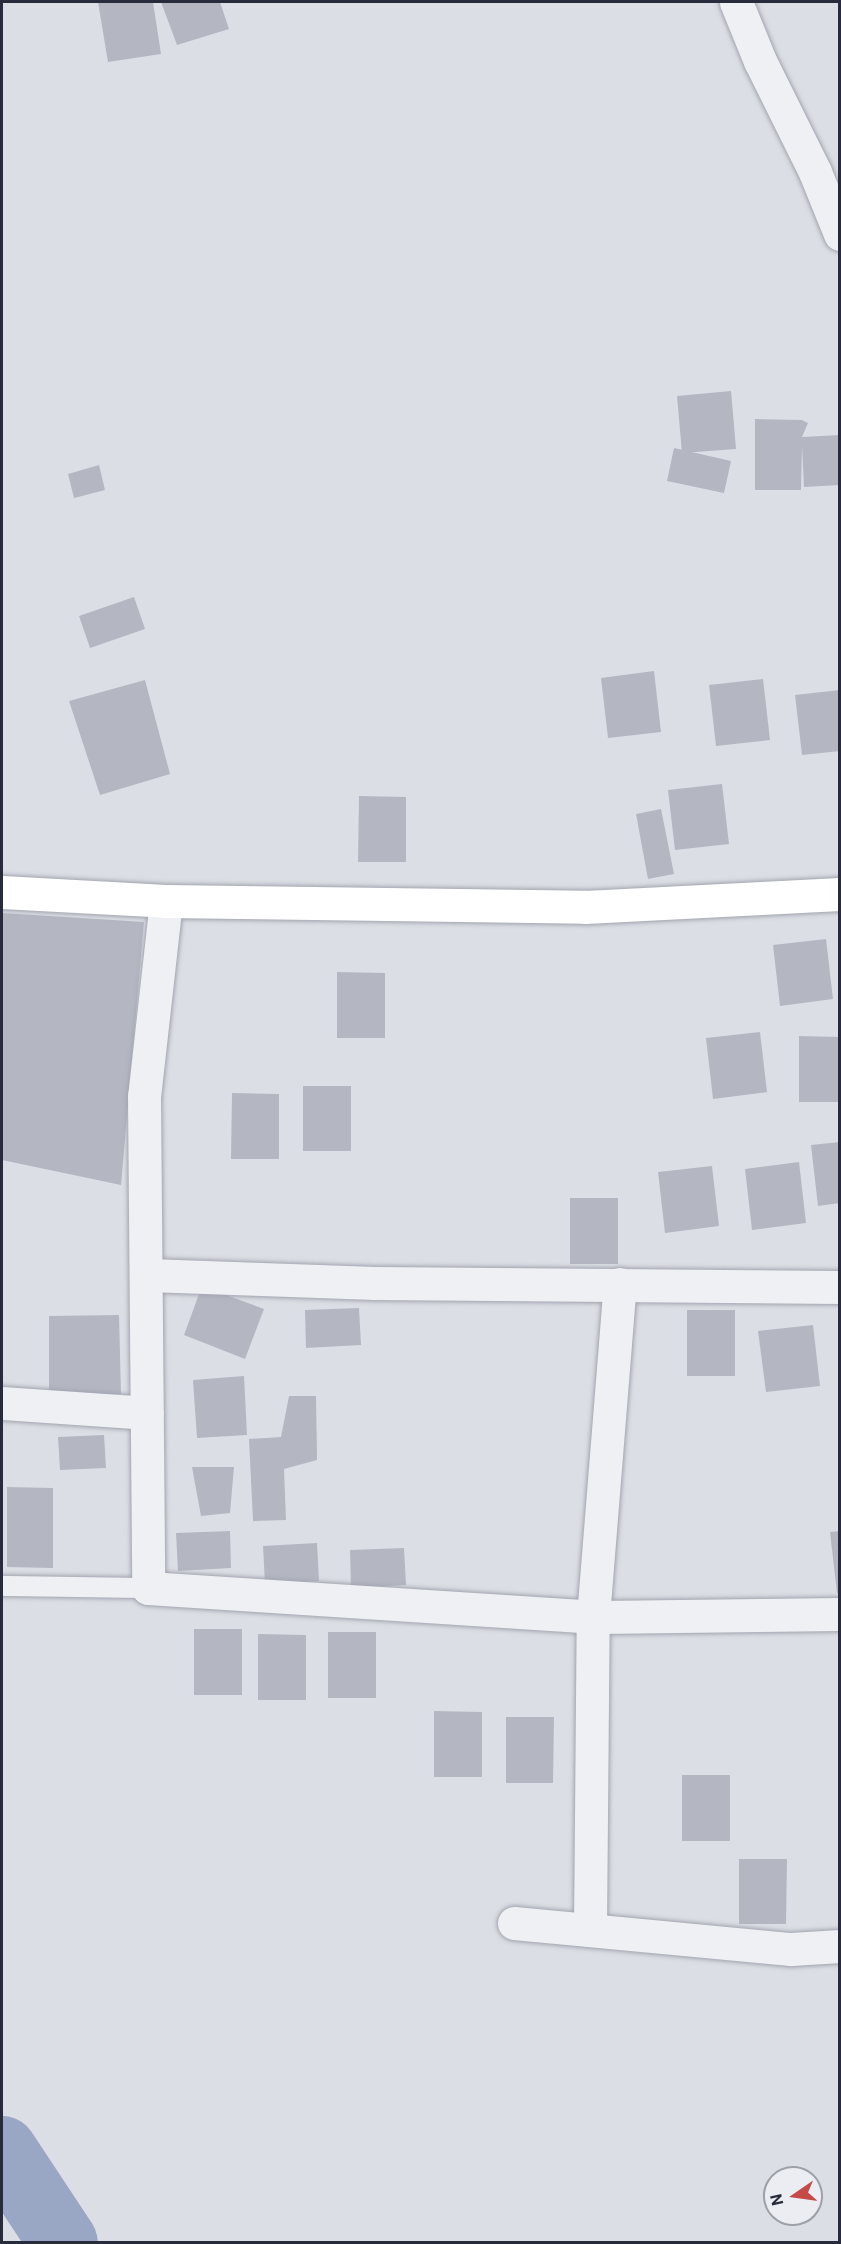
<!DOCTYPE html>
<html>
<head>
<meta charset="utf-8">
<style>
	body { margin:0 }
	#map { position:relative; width:841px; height:2244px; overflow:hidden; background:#dcdee5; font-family:Roboto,sans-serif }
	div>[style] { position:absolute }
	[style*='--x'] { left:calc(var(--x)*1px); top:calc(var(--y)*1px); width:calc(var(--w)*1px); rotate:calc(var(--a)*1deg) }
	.river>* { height:69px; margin:-34.5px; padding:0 34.5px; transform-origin:34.5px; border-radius:34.5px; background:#99a6c4 }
	.building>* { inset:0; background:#b4b7c2 }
	.roads { filter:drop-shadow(0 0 2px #a2a5af) drop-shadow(0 0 2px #a2a5af) }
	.lane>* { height:20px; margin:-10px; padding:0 10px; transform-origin:10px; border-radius:10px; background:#eff0f4 }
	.street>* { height:33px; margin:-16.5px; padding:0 16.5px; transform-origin:16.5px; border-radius:16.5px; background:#eff0f4 }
	.secondary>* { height:33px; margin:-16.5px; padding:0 16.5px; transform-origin:16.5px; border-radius:16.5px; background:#fff }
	span { translate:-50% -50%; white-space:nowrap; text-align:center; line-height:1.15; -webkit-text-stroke:4.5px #ebedf3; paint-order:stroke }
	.frame { position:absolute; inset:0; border:3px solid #272b3b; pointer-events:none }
	.north { position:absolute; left:763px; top:2166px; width:60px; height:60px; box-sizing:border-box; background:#ebedf3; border:2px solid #9d9fa9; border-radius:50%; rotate:257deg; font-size:16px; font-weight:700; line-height:24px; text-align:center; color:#272b3b }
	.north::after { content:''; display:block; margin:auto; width:21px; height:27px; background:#c54947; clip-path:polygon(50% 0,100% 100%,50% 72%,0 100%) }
</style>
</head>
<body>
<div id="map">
	<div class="river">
		<i style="--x:2;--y:2150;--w:110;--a:56.5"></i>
	</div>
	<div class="building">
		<i style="clip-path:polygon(98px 2px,153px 2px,161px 54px,108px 62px)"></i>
		<i style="clip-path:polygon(161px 2px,220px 2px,229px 29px,177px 45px)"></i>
		<i style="clip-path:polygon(731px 391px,736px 449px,682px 453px,677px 396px)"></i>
		<i style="clip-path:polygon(755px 419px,802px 420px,808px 423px,802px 437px,840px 435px,840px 485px,804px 487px,802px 446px,801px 490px,755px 490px)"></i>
		<i style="clip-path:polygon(674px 448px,731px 461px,724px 493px,667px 481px)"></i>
		<i style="clip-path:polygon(99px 465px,105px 490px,74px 498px,68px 474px)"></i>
		<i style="clip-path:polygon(134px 597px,145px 629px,90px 648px,79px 616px)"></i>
		<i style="clip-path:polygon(654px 671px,661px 732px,608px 738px,601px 678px)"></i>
		<i style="clip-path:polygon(763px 679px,770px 740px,716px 746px,709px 685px)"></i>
		<i style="clip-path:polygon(145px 680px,170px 774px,100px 795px,69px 701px)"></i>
		<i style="clip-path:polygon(840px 690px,840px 751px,802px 755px,795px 695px)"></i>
		<i style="clip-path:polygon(722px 784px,729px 844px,675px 850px,668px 790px)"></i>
		<i style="clip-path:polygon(359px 796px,406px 797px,406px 862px,358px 862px)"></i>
		<i style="clip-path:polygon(661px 809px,674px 874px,648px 879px,636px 814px)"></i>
		<i style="clip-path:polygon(2px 913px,144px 922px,121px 1185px,2px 1160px)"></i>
		<i style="clip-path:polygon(826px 939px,833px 999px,780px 1006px,773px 945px)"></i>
		<i style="clip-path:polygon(337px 972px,385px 973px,385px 1038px,337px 1038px)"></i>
		<i style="clip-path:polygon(760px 1032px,767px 1092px,713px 1099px,706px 1038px)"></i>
		<i style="clip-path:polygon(799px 1036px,840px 1037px,840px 1102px,799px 1102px)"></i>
		<i style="clip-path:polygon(303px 1086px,351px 1086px,351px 1151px,303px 1151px)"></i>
		<i style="clip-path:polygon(232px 1093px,279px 1094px,279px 1159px,231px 1159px)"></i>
		<i style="clip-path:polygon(840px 1142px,840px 1203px,818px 1206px,811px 1145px)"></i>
		<i style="clip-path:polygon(799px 1162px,806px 1223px,752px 1230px,745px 1169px)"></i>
		<i style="clip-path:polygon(712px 1166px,719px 1226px,665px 1233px,658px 1172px)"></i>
		<i style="clip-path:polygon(570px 1198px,618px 1198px,618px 1264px,570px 1264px)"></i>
		<i style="clip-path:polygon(202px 1286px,264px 1309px,245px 1359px,184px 1335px)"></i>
		<i style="clip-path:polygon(359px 1308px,361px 1345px,306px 1348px,305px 1310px)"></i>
		<i style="clip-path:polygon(687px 1310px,735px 1310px,735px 1376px,687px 1376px)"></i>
		<i style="clip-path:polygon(119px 1315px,121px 1394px,49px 1395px,49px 1316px)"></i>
		<i style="clip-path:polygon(813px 1325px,820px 1386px,766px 1392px,758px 1331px)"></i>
		<i style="clip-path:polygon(244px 1376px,247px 1435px,197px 1438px,193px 1380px)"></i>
		<i style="clip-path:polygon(289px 1396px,316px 1396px,317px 1460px,284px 1469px,286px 1520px,253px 1521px,249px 1439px,281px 1437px)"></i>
		<i style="clip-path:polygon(104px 1435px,106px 1468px,60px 1470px,58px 1437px)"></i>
		<i style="clip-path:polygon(192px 1467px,234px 1467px,230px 1513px,201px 1516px)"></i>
		<i style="clip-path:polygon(7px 1487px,53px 1488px,53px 1568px,7px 1567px)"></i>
		<i style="clip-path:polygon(230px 1531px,231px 1568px,178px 1571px,176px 1533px)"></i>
		<i style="clip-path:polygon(840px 1531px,840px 1593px,837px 1593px,830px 1532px)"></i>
		<i style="clip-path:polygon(317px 1543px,319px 1581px,265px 1584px,263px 1546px)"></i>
		<i style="clip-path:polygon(404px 1548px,406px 1585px,351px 1588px,350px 1550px)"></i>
		<i style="clip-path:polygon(194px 1629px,242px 1629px,242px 1695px,194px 1695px)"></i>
		<i style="clip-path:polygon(328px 1632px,376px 1632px,376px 1698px,328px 1698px)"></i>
		<i style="clip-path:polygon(258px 1634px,306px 1635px,306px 1700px,258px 1700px)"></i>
		<i style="clip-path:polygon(434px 1711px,482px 1712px,482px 1777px,434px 1777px)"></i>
		<i style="clip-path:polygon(506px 1717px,554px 1717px,553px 1783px,506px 1783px)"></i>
		<i style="clip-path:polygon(682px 1775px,730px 1775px,730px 1841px,682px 1841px)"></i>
		<i style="clip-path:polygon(739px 1859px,787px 1859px,786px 1924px,739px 1924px)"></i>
	</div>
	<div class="roads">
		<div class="lane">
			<i style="--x:2;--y:1586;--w:146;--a:0.8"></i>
		</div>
		<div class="street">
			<i style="--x:736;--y:2;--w:64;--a:67.9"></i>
			<i style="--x:760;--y:61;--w:124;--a:63.6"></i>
			<i style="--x:815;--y:172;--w:67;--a:68"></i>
			<i style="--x:166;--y:901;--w:196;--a:96.4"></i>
			<i style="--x:144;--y:1096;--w:492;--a:89.5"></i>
			<i style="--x:148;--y:1588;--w:446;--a:3.7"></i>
			<i style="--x:593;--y:1617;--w:247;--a:-0.7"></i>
			<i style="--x:148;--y:1275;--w:227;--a:2"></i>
			<i style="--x:375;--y:1283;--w:465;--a:0.5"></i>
			<i style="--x:2;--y:1403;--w:145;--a:3.9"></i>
			<i style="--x:514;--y:1923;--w:278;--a:5.4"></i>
			<i style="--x:791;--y:1949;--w:49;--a:-3.5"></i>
			<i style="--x:590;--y:1930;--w:313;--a:-89.5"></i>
			<i style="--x:593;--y:1617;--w:334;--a:-85.4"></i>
		</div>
		<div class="secondary">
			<i style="--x:2;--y:892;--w:164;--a:3.1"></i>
			<i style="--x:166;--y:901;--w:419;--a:0.8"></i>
			<i style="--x:585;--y:907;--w:255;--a:-2.9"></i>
		</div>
	</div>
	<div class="frame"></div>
	<div class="north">N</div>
</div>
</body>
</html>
